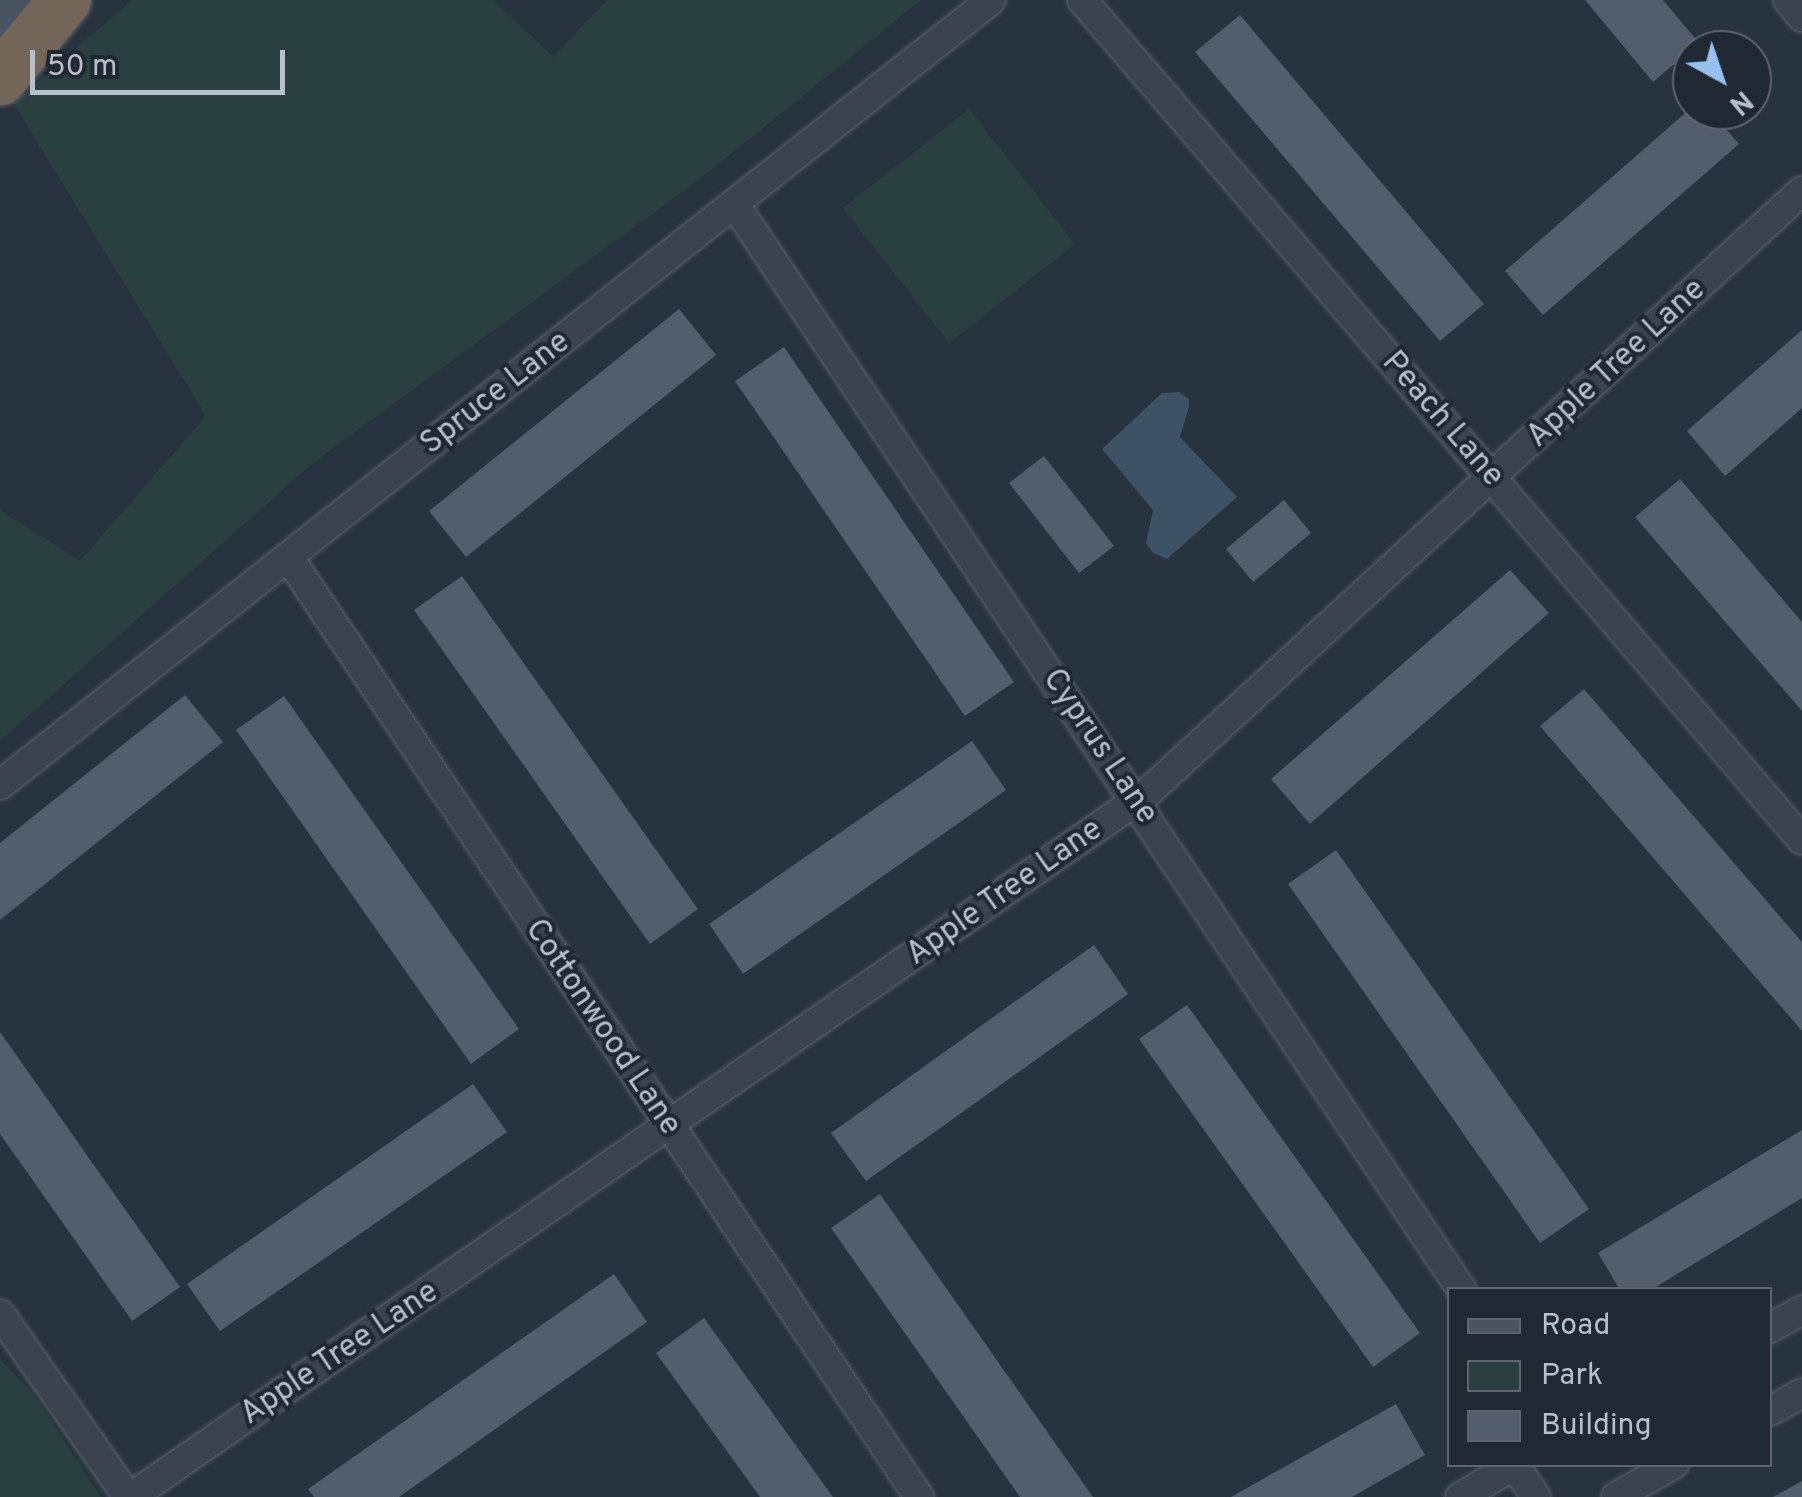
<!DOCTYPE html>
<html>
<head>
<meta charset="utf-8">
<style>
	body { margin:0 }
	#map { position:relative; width:1802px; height:1497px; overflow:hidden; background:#27333e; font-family:Overpass,sans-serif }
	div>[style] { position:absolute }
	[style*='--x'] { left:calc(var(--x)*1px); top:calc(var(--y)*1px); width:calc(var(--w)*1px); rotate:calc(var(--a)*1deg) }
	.green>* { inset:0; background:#2a4040 }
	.water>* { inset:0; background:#3e5265 }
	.building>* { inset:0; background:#525e6b }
	.roads { filter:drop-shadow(0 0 2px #59626c) drop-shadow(0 0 2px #59626c) }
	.street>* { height:28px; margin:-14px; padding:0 14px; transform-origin:14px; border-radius:14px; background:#3b444e }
	.secondary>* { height:40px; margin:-20px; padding:0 20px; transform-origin:20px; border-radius:20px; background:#495461 }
	.highway>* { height:52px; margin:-26px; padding:0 26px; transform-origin:26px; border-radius:26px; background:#736659 }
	span { translate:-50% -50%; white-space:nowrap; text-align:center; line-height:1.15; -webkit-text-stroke:8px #202933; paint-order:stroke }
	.street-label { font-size:32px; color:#b7bfc9 }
	.legend { position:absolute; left:1447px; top:1287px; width:325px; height:180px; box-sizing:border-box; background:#202933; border:2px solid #5c656f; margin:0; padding:12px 18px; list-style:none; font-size:30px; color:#b7bfc9 }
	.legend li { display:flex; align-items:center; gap:20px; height:50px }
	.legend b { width:50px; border:2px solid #5c656f }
	.north { position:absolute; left:1672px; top:30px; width:100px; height:100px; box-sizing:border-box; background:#202933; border:2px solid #5c656f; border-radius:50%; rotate:140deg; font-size:28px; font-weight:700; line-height:40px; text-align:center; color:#b7bfc9 }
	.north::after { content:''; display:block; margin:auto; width:35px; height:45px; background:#95c0f0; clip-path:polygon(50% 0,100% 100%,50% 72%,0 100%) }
	.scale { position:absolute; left:30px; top:50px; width:255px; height:45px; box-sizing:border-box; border:5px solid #b7bfc9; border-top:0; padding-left:12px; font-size:30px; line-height:35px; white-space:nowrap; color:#b7bfc9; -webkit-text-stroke:8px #202933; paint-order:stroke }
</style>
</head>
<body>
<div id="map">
	<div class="green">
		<i style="clip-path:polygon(132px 0,494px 0,553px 57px,607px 0,921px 0,701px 178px,314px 462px,0 741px,0 510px,80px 561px,206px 416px,13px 103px)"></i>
		<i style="clip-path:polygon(969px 109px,1075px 244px,949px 343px,843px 208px)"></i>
		<i style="clip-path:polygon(0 1359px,34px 1395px,101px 1497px,0 1497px)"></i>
	</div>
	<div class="water">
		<i style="clip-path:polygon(1179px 392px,1189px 399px,1189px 407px,1180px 437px,1237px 497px,1167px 559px,1153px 553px,1146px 543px,1153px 510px,1102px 449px,1162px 393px)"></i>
	</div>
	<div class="building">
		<i style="clip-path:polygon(1585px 0,1663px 0,1699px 43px,1653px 82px)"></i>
		<i style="clip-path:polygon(1240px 15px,1484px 304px,1440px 341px,1195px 52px)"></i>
		<i style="clip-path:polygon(1692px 107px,1709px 110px,1739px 144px,1543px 315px,1505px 271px)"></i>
		<i style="clip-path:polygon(679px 309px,716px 355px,466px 557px,429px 511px)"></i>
		<i style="clip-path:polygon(1802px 330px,1802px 408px,1725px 476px,1687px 431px)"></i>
		<i style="clip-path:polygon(784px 347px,1014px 682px,965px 716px,735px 381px)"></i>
		<i style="clip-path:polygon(1044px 456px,1114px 546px,1079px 573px,1009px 483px)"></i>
		<i style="clip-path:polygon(1680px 479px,1802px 622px,1802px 711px,1635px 517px)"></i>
		<i style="clip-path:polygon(1284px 500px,1311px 533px,1253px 582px,1226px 549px)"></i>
		<i style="clip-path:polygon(1510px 570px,1549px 613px,1310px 824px,1271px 779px)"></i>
		<i style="clip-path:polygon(462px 576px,698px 909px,650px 944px,414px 610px)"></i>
		<i style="clip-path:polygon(1584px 689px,1802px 942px,1802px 1031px,1540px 726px)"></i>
		<i style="clip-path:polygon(185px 695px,223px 742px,0 920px,0 843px)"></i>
		<i style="clip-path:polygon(284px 696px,519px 1029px,471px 1064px,236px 730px)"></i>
		<i style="clip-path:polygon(972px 741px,1006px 790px,743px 974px,709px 924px)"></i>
		<i style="clip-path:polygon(1336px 850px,1589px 1209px,1540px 1243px,1288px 884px)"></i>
		<i style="clip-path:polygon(1094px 945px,1128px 994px,866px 1181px,831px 1133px)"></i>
		<i style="clip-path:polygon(1187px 1005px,1420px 1333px,1373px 1367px,1139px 1039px)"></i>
		<i style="clip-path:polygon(0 1032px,180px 1287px,132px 1321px,0 1134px)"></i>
		<i style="clip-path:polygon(473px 1084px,507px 1132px,220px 1331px,187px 1284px)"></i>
		<i style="clip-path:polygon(1802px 1130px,1802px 1198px,1651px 1290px,1620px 1290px,1598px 1253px)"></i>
		<i style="clip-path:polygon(880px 1194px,1093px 1497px,1020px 1497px,831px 1228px)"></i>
		<i style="clip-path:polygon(614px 1274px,647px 1322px,399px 1497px,314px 1497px,308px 1489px)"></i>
		<i style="clip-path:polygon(704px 1318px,833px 1497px,760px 1497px,656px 1353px)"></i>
		<i style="clip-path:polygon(1396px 1404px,1425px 1455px,1352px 1497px,1231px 1497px)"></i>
		<i style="clip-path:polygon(1802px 1481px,1802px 1497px,1773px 1497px)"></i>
	</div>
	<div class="roads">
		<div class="street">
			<i style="--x:1082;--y:0;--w:1106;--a:49.4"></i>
			<i style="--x:1788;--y:0;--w:22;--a:51"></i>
			<i style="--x:735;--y:205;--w:1306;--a:56.18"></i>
			<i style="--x:289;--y:558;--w:1131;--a:56.14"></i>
			<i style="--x:0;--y:785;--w:1264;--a:-38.38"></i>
			<i style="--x:0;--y:1314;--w:223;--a:55"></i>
			<i style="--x:1770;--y:1328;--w:37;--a:-29"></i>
			<i style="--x:1770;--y:1411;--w:37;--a:-29"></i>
			<i style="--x:1515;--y:1466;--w:37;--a:56"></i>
			<i style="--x:131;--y:1497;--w:1235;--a:-34.71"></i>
			<i style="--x:1146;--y:794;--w:891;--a:-42.59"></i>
			<i style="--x:1460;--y:1497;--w:66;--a:-30.1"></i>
			<i style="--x:1616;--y:1497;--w:67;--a:-29.6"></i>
		</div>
		<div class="secondary">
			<i style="--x:0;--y:25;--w:30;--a:-57"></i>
		</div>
		<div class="highway">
			<i style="--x:0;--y:79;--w:102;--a:-50.6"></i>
		</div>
	</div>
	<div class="street-label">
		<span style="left:1617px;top:364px;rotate:-43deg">Apple Tree Lane</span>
		<span style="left:496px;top:394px;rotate:-38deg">Spruce Lane</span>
		<span style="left:1442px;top:420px;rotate:49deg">Peach Lane</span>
		<span style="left:1099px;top:747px;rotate:56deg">Cyprus Lane</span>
		<span style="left:1005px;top:893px;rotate:-35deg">Apple Tree Lane</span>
		<span style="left:602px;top:1028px;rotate:56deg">Cottonwood Lane</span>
		<span style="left:340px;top:1354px;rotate:-34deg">Apple Tree Lane</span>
	</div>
	<ul class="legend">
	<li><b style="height:12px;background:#495461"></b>Road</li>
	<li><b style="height:28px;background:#2a4040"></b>Park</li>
	<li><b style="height:28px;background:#525e6b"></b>Building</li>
	</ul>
	<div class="north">N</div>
	<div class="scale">50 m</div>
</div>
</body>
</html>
